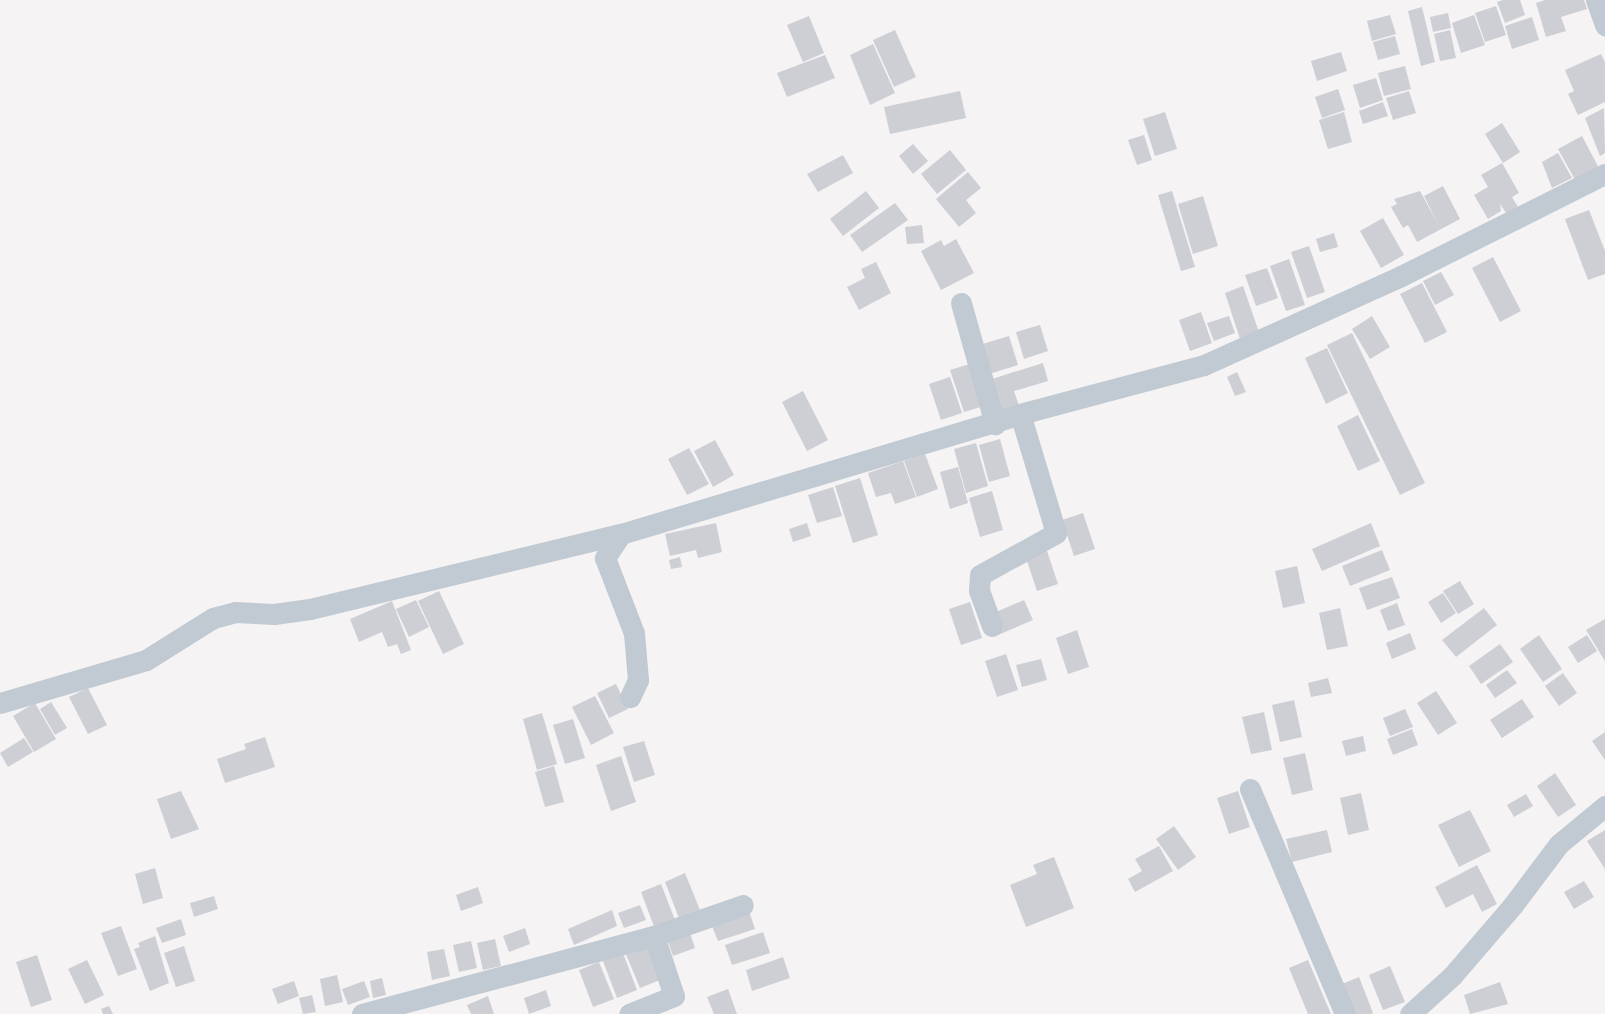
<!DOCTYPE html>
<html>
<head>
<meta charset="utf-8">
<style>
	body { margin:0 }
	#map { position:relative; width:1605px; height:1014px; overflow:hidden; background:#f5f3f3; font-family:Inter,sans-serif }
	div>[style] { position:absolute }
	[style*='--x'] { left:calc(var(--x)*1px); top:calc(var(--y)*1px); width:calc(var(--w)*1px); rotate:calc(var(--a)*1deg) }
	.building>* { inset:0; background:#cdcfd5 }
	.minor>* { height:21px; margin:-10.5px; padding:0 10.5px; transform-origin:10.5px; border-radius:10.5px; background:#c1cad2 }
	span { translate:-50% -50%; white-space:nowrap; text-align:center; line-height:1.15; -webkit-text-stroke:4.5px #fff; paint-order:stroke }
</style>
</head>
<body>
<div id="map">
	<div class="building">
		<i style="clip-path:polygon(1503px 0,1520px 0,1525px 15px,1505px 23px,1497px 2px)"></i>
		<i style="clip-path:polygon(1545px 0,1584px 0,1587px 9px,1561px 17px,1566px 31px,1546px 37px,1536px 3px)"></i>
		<i style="clip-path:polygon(1496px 6px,1506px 35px,1485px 42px,1475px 13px)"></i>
		<i style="clip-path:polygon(1422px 7px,1435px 62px,1421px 66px,1408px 11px)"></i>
		<i style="clip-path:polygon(1448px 13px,1451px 28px,1433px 32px,1430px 17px)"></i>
		<i style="clip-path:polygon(1390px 15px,1396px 34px,1372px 41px,1367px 21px)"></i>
		<i style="clip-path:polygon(1474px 15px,1485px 45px,1461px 53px,1452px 23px)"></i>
		<i style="clip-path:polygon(809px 16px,824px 53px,803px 62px,787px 25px)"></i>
		<i style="clip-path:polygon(1532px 17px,1539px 40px,1512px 49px,1505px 26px)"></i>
		<i style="clip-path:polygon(895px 30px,916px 77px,894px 87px,873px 40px)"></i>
		<i style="clip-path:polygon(1450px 30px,1456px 58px,1440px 61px,1434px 34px)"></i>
		<i style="clip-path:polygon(1395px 36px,1400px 54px,1378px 60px,1373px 42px)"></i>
		<i style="clip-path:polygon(873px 44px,895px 93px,870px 105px,850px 55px)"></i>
		<i style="clip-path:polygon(1341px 52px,1347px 71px,1317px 81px,1311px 61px)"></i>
		<i style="clip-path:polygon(1601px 54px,1605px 62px,1605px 102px,1578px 115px,1568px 94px,1574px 91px,1565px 70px)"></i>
		<i style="clip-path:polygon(825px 55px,835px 78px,787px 97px,777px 73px)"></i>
		<i style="clip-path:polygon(1405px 66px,1411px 89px,1384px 96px,1378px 73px)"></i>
		<i style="clip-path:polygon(1376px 78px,1383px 100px,1360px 108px,1353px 85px)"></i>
		<i style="clip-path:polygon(1338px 89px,1345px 110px,1322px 118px,1315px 97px)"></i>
		<i style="clip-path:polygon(960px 91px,966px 118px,890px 134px,884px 107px)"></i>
		<i style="clip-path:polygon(1409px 91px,1416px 113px,1393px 120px,1386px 98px)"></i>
		<i style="clip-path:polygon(1383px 102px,1388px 116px,1363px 124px,1359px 111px)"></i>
		<i style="clip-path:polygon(1604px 108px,1605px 153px,1600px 156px,1585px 118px)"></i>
		<i style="clip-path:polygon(1165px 112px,1177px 149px,1155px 156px,1143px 119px)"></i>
		<i style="clip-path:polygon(1344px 112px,1352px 142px,1328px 149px,1319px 120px)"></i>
		<i style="clip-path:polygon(1502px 123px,1520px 152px,1503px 163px,1485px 134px)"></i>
		<i style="clip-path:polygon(1144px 135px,1152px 160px,1137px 165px,1128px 140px)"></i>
		<i style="clip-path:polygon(1582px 136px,1600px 170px,1577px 183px,1558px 149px)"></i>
		<i style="clip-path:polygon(913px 144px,928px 161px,913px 174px,899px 156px)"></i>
		<i style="clip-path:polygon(950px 150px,966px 170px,937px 194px,921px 174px)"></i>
		<i style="clip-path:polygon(1558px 153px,1572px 178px,1552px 188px,1542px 162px)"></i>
		<i style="clip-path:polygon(843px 155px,853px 173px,818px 192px,807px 174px)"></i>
		<i style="clip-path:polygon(1502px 163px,1519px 193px,1512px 197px,1518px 207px,1506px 213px,1500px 204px,1501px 211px,1488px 219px,1474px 195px,1488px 187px,1481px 175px)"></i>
		<i style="clip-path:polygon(968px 172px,981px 188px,966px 200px,976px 213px,959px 227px,936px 199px)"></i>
		<i style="clip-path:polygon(1443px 186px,1460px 219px,1417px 242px,1408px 225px,1403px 228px,1391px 207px,1397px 204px,1394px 199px,1420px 191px,1439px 226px,1424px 196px)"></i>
		<i style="clip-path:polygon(866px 191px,879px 208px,843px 236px,830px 219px)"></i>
		<i style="clip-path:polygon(1172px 191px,1195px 267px,1181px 271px,1158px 195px)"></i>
		<i style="clip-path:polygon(1203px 196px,1218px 246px,1193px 254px,1178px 204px)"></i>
		<i style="clip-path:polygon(895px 203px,908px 220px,862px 252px,850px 235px)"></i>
		<i style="clip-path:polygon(1589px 210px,1605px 251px,1605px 274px,1588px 280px,1565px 219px)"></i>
		<i style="clip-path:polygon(1383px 218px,1404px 255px,1381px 268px,1360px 231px)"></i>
		<i style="clip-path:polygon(922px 225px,924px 243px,907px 244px,905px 227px)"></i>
		<i style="clip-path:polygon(1334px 233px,1338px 247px,1320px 252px,1316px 239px)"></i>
		<i style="clip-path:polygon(956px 239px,974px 273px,941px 290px,921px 251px,941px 240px,944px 246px)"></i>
		<i style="clip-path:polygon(1309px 246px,1325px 292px,1307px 298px,1291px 252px)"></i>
		<i style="clip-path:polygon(1493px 257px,1521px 311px,1500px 322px,1472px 268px)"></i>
		<i style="clip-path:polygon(1289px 259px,1305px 305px,1286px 311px,1270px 266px)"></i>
		<i style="clip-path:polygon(876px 262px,891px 293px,859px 310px,847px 287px,865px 278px,861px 269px)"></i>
		<i style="clip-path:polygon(1267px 268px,1278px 298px,1256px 306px,1245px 275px)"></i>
		<i style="clip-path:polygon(1441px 272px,1454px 295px,1435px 305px,1423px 281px)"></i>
		<i style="clip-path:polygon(1422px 283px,1447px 332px,1425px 343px,1400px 294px)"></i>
		<i style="clip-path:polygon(1243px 286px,1259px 332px,1240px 339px,1225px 293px)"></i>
		<i style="clip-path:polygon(1201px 312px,1212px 343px,1190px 351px,1179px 320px)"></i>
		<i style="clip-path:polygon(1229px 316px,1235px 333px,1214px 341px,1207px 323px)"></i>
		<i style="clip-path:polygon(1372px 316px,1390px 347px,1370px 359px,1352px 329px)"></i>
		<i style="clip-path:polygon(1040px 325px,1048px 351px,1024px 359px,1016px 332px)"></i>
		<i style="clip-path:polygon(1352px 333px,1425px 483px,1400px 495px,1327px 345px)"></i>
		<i style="clip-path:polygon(1009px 336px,1018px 365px,989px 374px,979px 345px)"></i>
		<i style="clip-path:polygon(1327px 348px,1348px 393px,1326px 404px,1305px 358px)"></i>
		<i style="clip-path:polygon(973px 363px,987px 405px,964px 412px,950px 370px)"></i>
		<i style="clip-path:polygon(1043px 363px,1048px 381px,1014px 391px,1020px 409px,1000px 415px,989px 380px)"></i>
		<i style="clip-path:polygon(1237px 372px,1246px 392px,1235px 396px,1227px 377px)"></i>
		<i style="clip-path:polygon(950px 377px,962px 413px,941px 420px,929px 384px)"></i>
		<i style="clip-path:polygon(803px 391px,828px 440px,807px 451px,782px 402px)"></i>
		<i style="clip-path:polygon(1358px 415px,1380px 461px,1358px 471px,1337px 426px)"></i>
		<i style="clip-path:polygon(1000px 439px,1010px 476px,989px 482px,979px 445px)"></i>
		<i style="clip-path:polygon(715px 440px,734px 475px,713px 487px,694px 451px)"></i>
		<i style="clip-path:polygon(976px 443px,988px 486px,966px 493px,954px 449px)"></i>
		<i style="clip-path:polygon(689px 448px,709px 484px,687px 495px,668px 459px)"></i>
		<i style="clip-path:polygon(925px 454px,938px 489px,917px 497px,904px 461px)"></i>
		<i style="clip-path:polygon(903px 461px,916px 497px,895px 504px,891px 493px,876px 497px,868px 473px)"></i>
		<i style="clip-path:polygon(958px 467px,968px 503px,950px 509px,940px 472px)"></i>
		<i style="clip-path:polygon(860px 478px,878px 535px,853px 543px,835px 486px)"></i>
		<i style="clip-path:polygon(833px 487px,842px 516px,817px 523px,808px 495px)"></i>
		<i style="clip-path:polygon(992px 491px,1003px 530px,980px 537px,969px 498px)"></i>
		<i style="clip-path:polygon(1083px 513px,1095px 549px,1074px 556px,1062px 520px)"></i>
		<i style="clip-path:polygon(716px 523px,722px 552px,698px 558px,696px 550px,670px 556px,665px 534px)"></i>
		<i style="clip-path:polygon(807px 523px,811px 536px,793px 542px,789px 529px)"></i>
		<i style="clip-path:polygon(1371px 523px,1380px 546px,1322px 571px,1312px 549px)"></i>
		<i style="clip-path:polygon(1046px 548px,1058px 584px,1037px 591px,1025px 555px)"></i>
		<i style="clip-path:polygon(1382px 550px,1390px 570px,1350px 586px,1342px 566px)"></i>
		<i style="clip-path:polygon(680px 557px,682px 567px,671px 569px,669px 560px)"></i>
		<i style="clip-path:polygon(1297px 566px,1305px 603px,1283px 608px,1275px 571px)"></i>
		<i style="clip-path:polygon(1392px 577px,1400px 598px,1367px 610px,1359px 588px)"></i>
		<i style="clip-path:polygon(1460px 581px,1474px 604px,1458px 614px,1443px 591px)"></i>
		<i style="clip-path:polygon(439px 591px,464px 644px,443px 654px,418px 601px)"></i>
		<i style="clip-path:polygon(1443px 593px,1456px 613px,1441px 623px,1428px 602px)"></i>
		<i style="clip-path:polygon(416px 600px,429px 627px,409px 637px,396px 609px)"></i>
		<i style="clip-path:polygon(1024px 600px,1033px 620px,998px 635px,989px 615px)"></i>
		<i style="clip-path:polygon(392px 601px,411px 650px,401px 654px,397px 644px,388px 647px,382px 632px,359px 642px,350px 619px)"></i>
		<i style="clip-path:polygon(970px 602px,982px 638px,961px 645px,949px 609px)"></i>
		<i style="clip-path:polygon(1397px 603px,1405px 625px,1388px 631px,1380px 610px)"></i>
		<i style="clip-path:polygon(1340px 608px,1348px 646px,1327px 650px,1319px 613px)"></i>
		<i style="clip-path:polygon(1484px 608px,1497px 625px,1456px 657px,1442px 640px)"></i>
		<i style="clip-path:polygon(1605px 619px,1605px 661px,1586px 630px)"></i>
		<i style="clip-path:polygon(1077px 630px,1089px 667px,1068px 674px,1056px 638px)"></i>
		<i style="clip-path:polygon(1410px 633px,1416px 649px,1392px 659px,1386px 643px)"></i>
		<i style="clip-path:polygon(1539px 635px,1562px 669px,1543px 682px,1520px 649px)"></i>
		<i style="clip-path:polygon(1587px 635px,1597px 651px,1578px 663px,1568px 647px)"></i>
		<i style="clip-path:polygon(1500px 644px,1513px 662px,1481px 684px,1469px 666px)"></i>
		<i style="clip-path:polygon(1006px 654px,1018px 690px,997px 697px,985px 661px)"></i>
		<i style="clip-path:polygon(1041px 659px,1047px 680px,1022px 687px,1016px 665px)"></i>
		<i style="clip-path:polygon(1507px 670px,1517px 683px,1495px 698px,1486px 685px)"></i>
		<i style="clip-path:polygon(1563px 673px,1577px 693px,1559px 706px,1545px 686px)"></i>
		<i style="clip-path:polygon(1328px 678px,1332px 693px,1311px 697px,1308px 683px)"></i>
		<i style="clip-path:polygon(616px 684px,628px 709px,609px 718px,597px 693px)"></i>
		<i style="clip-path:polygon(88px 688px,107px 725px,88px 734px,69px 697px)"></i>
		<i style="clip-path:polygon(1436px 691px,1457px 723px,1438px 735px,1417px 703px)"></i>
		<i style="clip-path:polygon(595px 696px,614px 733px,591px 745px,572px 707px)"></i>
		<i style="clip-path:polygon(1522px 699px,1534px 717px,1502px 738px,1490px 720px)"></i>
		<i style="clip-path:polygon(1294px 700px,1302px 737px,1280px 742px,1272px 705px)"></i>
		<i style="clip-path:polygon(51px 702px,67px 728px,55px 735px,40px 709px)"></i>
		<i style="clip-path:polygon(35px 703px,56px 739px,34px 752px,13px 716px)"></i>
		<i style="clip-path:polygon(1405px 709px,1413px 727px,1390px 736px,1383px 718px)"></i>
		<i style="clip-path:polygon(1264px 712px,1272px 750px,1251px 754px,1242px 717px)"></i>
		<i style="clip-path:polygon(542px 713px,557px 764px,537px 770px,523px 719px)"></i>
		<i style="clip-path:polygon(573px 719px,585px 758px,565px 764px,553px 725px)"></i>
		<i style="clip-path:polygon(1412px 729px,1418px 745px,1393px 755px,1387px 739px)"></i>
		<i style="clip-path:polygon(1605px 732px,1605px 760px,1592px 741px)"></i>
		<i style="clip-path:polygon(1363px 736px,1366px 751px,1346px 756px,1342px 741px)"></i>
		<i style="clip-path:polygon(265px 737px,275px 767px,225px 783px,217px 759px,246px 749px,244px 744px)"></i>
		<i style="clip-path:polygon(24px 738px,33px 752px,8px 767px,0 753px)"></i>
		<i style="clip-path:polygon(644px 741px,655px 775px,634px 782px,623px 747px)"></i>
		<i style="clip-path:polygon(1305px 753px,1313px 790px,1292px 795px,1283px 758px)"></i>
		<i style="clip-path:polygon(621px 756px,636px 802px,611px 811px,596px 765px)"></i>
		<i style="clip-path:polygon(554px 766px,564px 802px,545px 807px,535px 772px)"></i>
		<i style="clip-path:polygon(1555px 773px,1576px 805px,1558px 817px,1537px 786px)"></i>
		<i style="clip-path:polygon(181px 791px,199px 829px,171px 839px,157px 799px)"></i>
		<i style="clip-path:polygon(1238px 791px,1250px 827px,1229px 834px,1217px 798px)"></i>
		<i style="clip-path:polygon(1361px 793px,1369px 830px,1348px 835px,1340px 798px)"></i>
		<i style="clip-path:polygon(1526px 794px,1533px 806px,1514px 817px,1507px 805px)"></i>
		<i style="clip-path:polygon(1470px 810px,1491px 851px,1459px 867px,1438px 825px)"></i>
		<i style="clip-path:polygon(1174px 826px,1196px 857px,1178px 870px,1156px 839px)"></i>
		<i style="clip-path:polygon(1327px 830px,1332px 852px,1292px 862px,1286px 839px)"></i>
		<i style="clip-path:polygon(1605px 830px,1605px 869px,1587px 841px)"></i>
		<i style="clip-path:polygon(1159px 846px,1173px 871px,1135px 892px,1128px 879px,1142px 871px,1135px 859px)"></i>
		<i style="clip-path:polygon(1054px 857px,1074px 908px,1026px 927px,1010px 885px,1037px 874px,1033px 865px)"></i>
		<i style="clip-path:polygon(1477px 865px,1497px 904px,1482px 912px,1473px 894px,1446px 908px,1435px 887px)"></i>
		<i style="clip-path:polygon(155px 868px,163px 898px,143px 904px,135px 874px)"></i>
		<i style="clip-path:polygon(685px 873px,700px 910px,679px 918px,665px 882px)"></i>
		<i style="clip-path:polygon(1584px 881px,1594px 897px,1574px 909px,1564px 892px)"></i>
		<i style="clip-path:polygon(661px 884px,675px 920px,655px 929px,641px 892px)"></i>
		<i style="clip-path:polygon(478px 887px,483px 903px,461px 911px,456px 895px)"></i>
		<i style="clip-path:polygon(214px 896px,218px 909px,194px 917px,190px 903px)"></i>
		<i style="clip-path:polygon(640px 905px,646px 920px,624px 928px,618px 913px)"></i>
		<i style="clip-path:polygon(748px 908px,755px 929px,718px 941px,710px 921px)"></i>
		<i style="clip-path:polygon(612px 910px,617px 926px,574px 945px,568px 929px)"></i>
		<i style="clip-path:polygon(181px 919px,186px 935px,162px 943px,156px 928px)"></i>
		<i style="clip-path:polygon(121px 926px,137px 969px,118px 976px,101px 933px)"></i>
		<i style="clip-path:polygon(525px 928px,530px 944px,509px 952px,503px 936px)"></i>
		<i style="clip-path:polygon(763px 932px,770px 953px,732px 965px,725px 945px)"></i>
		<i style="clip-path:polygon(690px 933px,695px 948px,673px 956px,668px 941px)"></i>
		<i style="clip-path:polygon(155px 936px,169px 983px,150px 991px,134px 949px,140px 947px,138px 943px)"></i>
		<i style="clip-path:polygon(495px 939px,501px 966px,483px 970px,477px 943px)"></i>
		<i style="clip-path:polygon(471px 941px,477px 968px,459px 972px,453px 945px)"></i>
		<i style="clip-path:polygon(646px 944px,660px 980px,640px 988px,625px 952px)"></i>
		<i style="clip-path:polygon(184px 946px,195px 981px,176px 987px,164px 953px)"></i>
		<i style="clip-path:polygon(444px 949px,450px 976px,432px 980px,427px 952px)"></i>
		<i style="clip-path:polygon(623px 953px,637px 990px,617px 998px,603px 961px)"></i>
		<i style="clip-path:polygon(37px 955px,52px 1000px,31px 1007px,16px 962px)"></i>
		<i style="clip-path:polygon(783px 957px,790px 978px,752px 991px,746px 970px)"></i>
		<i style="clip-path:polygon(87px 960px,104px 995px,85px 1004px,68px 969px)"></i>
		<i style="clip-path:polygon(1308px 960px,1331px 1014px,1308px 1014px,1289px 968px)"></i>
		<i style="clip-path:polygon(599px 962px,614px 999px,593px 1007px,579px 970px)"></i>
		<i style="clip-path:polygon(1390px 966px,1405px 1002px,1383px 1010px,1369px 975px)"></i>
		<i style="clip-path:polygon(337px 975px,343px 1002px,325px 1006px,320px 979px)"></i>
		<i style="clip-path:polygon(1359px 977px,1373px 1013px,1371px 1014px,1349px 1014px,1337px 986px)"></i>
		<i style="clip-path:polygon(382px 978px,386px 995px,373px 998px,370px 981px)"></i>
		<i style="clip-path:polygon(294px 981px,299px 996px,278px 1004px,272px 989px)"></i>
		<i style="clip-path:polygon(364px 981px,370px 997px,348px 1005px,342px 989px)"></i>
		<i style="clip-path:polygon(1500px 982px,1508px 1004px,1470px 1014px,1464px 995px)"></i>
		<i style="clip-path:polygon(728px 989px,737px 1014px,714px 1014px,707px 997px)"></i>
		<i style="clip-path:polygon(546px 990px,551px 1006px,529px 1014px,524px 998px)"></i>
		<i style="clip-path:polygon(312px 995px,316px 1012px,303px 1014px,299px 998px)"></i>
		<i style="clip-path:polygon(488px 996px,494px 1014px,471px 1014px,467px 1005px)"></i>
		<i style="clip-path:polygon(109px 1006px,113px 1014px,103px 1014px,101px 1009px)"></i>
	</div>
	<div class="minor">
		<i style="--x:1596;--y:0;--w:27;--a:70"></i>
		<i style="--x:961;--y:303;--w:126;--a:74.3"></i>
		<i style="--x:621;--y:534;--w:29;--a:124"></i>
		<i style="--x:605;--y:558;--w:80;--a:68.9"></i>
		<i style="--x:634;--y:633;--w:47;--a:85.1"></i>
		<i style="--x:638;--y:680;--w:19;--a:115"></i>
		<i style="--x:992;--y:626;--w:38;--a:-110"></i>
		<i style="--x:979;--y:590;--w:15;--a:-86"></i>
		<i style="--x:980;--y:575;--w:87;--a:-28.9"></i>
		<i style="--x:1056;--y:533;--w:124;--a:-106.8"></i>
		<i style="--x:0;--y:703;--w:152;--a:-16.4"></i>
		<i style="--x:146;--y:660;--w:79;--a:-32.1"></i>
		<i style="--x:213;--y:618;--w:23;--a:-15"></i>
		<i style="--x:235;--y:612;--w:39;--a:3"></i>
		<i style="--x:274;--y:614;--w:36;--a:-8"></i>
		<i style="--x:310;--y:609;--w:320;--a:-13.6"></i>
		<i style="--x:621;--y:534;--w:417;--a:-16.7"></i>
		<i style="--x:1020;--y:414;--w:190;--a:-14.9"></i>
		<i style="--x:1204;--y:365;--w:216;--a:-24.3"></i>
		<i style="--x:1401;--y:276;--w:228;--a:-26.6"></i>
		<i style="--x:1250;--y:789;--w:244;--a:67.1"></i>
		<i style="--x:654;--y:936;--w:94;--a:-19.2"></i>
		<i style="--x:362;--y:1014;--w:302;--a:-15"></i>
		<i style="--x:654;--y:936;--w:63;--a:71.6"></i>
		<i style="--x:674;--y:996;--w:48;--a:158.2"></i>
		<i style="--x:1410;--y:1014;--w:57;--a:-42.1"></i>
		<i style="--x:1452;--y:976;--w:94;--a:-49.3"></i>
		<i style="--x:1513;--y:905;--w:76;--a:-53"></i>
		<i style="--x:1559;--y:844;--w:60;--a:-39.6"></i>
	</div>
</div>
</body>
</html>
